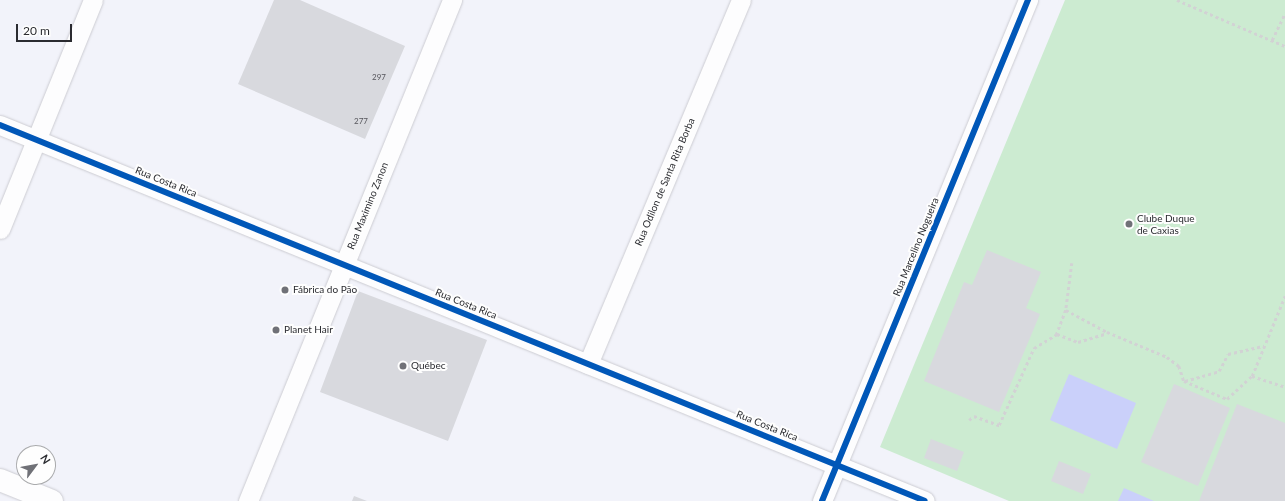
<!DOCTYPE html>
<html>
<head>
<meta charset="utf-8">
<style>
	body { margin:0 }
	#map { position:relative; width:1285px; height:501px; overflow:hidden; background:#f2f3fa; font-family:Lato,sans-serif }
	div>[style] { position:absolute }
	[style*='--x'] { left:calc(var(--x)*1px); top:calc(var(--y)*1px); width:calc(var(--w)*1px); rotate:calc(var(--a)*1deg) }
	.green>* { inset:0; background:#ccebd1 }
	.water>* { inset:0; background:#cad0fa }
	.building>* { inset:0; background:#d8d9de }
	.path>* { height:2.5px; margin-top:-1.25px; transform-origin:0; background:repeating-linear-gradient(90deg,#d2d2d4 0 3px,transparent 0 6px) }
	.roads { filter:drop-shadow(0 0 1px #ccccd2) drop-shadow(0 0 1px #ccccd2) }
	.street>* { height:19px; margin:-9.5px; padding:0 9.5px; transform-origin:9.5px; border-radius:9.5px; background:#fdfdfe }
	.secondary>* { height:22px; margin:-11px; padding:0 11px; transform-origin:11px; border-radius:11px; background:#fdfdfe }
	.cycleway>* { height:6px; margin:-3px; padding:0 3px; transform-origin:3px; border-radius:3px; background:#0057b8 }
	.dots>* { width:11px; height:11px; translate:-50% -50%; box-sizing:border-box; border:2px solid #fefefe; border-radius:50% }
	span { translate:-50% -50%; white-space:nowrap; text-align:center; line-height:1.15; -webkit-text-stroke:4px #fefefe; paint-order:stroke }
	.number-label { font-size:8px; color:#56565c }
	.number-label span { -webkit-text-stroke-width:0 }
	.street-label { font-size:10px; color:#2a2b30 }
	.poi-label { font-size:10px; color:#2a2b30 }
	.left { translate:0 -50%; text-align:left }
	.north { position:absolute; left:16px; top:445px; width:40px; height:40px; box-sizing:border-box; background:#fefefe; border:1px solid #a9aaac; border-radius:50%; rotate:58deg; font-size:11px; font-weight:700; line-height:16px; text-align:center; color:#2a2b30 }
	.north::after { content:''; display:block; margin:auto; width:14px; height:18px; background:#707177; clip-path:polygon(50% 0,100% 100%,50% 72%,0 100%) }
	.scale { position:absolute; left:16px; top:24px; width:56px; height:18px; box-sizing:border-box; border:2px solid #2a2b30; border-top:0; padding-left:5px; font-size:12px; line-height:14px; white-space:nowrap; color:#2a2b30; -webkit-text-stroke:3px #fefefe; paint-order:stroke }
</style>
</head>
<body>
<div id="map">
	<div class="green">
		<i style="clip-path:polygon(1065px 0,1285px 0,1285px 501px,1009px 501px,880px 447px)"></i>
	</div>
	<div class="water">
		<i style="clip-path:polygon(1069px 374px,1136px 403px,1117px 449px,1050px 420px)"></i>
		<i style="clip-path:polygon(1124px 488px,1154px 501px,1118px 501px)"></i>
	</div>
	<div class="building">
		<i style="clip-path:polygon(274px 0,300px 0,405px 46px,365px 139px,238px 84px)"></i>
		<i style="clip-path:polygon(987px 250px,1041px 272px,1026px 308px,1040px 314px,999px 412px,924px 381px,964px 282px,972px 285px)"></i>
		<i style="clip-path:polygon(358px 291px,487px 340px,448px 441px,320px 392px)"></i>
		<i style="clip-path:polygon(1174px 384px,1230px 408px,1198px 486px,1141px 462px)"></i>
		<i style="clip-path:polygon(1237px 404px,1285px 423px,1285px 501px,1199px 501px)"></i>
		<i style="clip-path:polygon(931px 439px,964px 452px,957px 471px,924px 458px)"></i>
		<i style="clip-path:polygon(1059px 461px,1091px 474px,1083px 494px,1051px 481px)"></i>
		<i style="clip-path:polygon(354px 496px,367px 501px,352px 501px)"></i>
	</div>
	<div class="path">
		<i style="--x:1177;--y:0;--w:117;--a:23.1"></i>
		<i style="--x:1272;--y:40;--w:30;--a:-64"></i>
		<i style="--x:1072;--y:263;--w:47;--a:97.3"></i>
		<i style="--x:1066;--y:310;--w:47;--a:28.2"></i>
		<i style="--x:1107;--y:332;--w:65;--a:22.6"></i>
		<i style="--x:1167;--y:357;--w:15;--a:37"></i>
		<i style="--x:1179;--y:366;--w:16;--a:72"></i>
		<i style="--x:1184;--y:381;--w:47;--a:22.7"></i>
		<i style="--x:1227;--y:399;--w:34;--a:-43"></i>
		<i style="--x:1252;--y:376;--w:87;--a:-67.6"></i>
		<i style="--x:1066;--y:310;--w:26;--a:111"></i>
		<i style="--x:1057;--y:334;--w:22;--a:21"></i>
		<i style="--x:1078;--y:342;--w:30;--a:-17"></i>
		<i style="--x:1252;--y:376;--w:35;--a:18"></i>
		<i style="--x:1185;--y:381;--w:35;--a:-16"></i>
		<i style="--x:1219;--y:371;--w:19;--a:-62"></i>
		<i style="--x:1228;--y:354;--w:37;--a:-13"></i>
		<i style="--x:969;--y:420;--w:6;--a:-39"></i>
		<i style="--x:974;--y:416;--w:27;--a:20"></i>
		<i style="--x:999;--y:425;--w:85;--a:-65.6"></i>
		<i style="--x:1034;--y:348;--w:27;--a:-31"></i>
	</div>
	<div class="roads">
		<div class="street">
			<i style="--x:0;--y:125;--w:998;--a:22.12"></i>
			<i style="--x:0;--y:229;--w:247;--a:-67.9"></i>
			<i style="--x:588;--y:364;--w:395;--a:-67.2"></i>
			<i style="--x:248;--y:501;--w:541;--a:-67.84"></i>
			<i style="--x:822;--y:501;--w:542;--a:-67.65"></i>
		</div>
		<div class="secondary">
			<i style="--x:0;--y:480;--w:56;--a:22"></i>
		</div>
	</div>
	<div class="cycleway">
		<i style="--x:0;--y:125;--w:998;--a:22.12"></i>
		<i style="--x:822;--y:501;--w:542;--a:-67.65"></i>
	</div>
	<div class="dots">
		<i style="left:1129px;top:224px;background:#707177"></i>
		<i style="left:285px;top:290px;background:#707177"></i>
		<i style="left:276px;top:330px;background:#707177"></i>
		<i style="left:403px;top:366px;background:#707177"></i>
	</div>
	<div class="number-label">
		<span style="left:379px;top:78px">297</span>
		<span style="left:361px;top:122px">277</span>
	</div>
	<div class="street-label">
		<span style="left:166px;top:182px;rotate:22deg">Rua Costa Rica</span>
		<span style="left:665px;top:182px;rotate:-67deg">Rua Odilon de Santa Rita Borba</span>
		<span style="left:368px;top:206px;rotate:-68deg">Rua Maximino Zanon</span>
		<span style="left:916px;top:247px;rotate:-68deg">Rua Marcelino Nogueira</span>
		<span style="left:466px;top:304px;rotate:22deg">Rua Costa Rica</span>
		<span style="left:767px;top:426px;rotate:22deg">Rua Costa Rica</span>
	</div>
	<div class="poi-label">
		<span class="left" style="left:1137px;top:224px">Clube Duque<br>de Caxias</span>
		<span class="left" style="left:293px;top:290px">Fábrica do Pão</span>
		<span class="left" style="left:284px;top:330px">Planet Hair</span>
		<span class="left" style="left:411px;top:366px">Québec</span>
	</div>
	<div class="north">N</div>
	<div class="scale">20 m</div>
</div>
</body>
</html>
